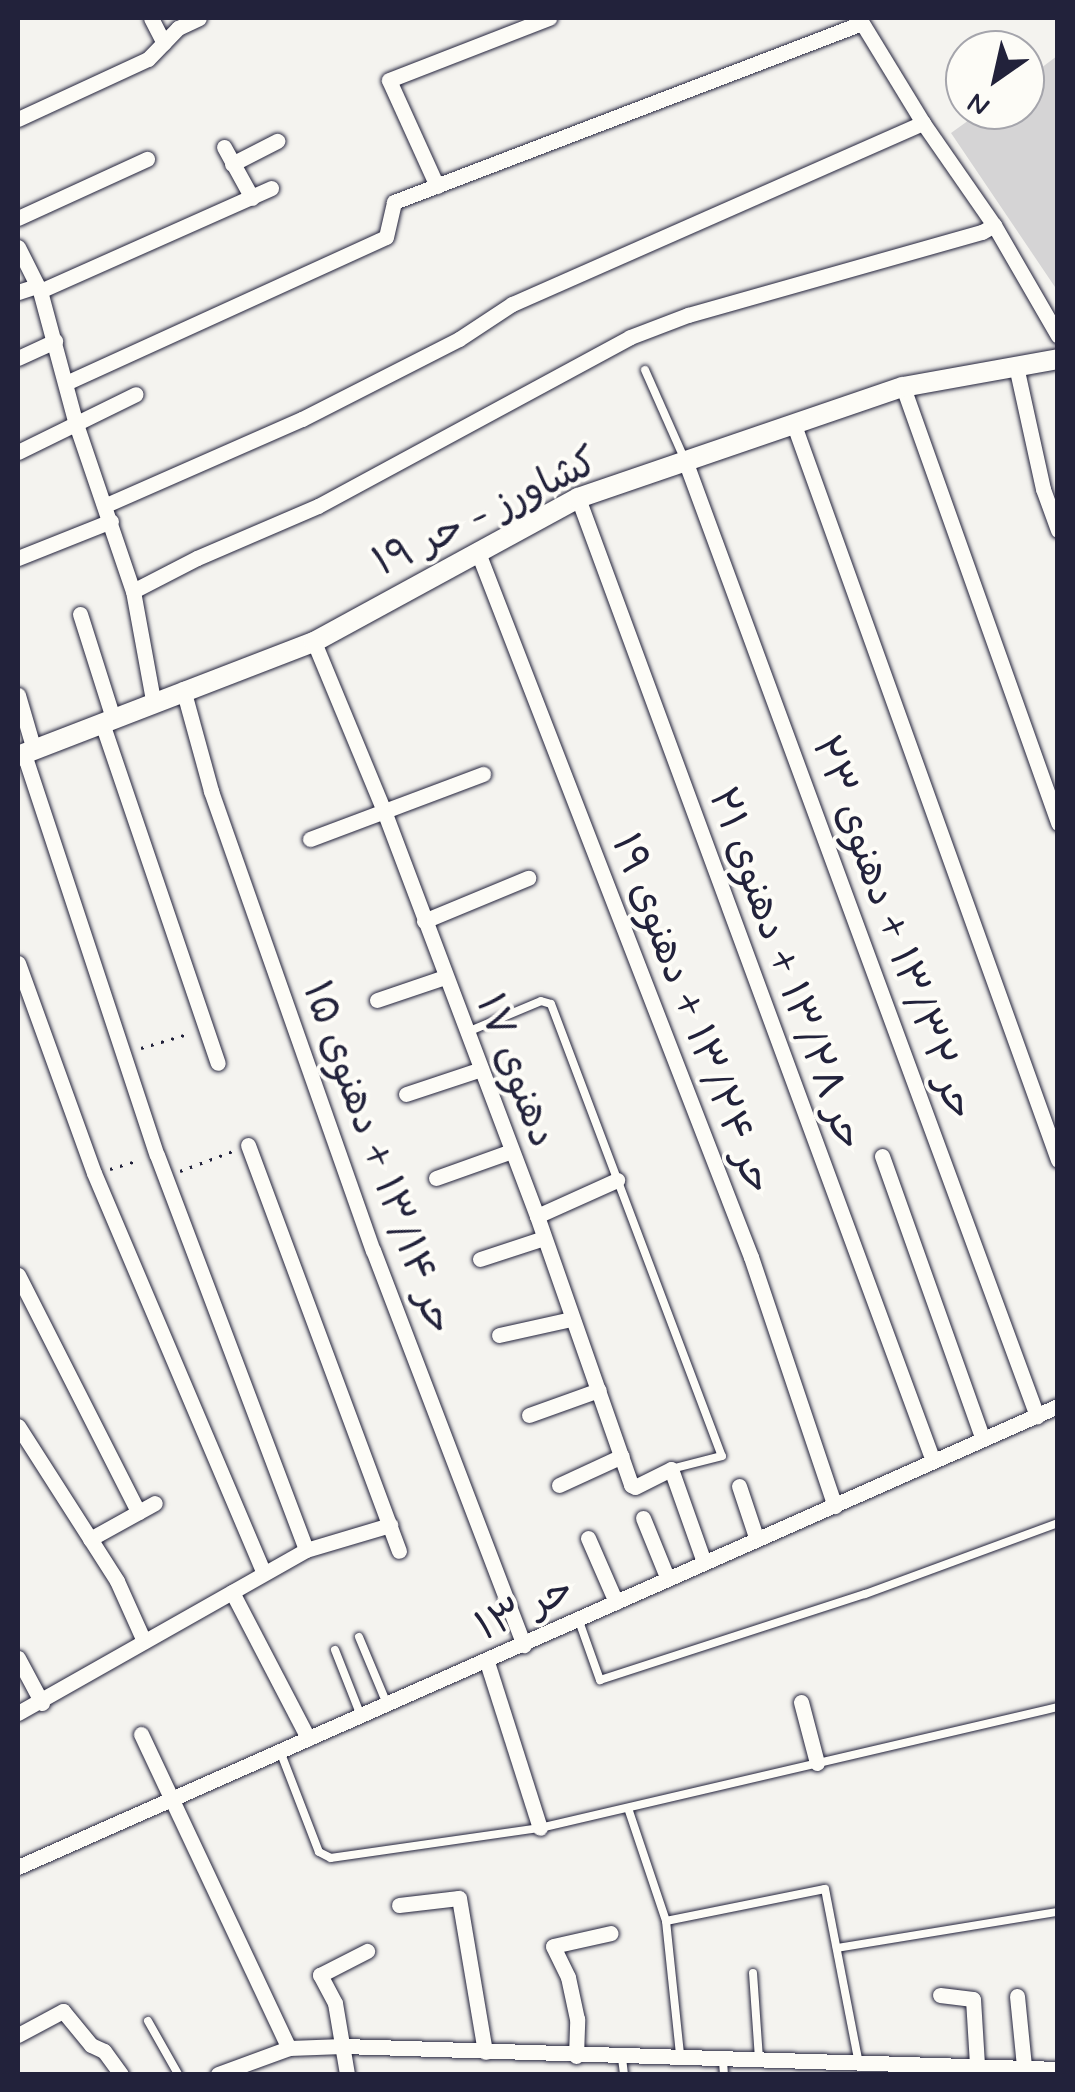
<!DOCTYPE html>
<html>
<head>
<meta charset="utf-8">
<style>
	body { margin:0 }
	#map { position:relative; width:1075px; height:2092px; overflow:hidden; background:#f4f3ef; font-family:Mynerve,"Playpen Sans Arabic",sans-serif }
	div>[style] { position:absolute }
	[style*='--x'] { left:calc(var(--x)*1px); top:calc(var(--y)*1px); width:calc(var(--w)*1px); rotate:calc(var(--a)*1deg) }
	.green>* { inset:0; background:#d5d4d5 }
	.path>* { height:2.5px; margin-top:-1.25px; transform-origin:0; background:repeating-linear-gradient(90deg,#22223b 0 2.5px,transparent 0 10.5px) }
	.roads { filter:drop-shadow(0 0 2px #22223b) drop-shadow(0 0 2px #22223b) }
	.service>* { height:8px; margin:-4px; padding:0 4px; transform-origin:4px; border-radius:4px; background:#fdfcf7 }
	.minor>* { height:15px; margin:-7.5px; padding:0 7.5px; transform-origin:7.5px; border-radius:7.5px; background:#fdfcf7 }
	.tertiary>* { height:20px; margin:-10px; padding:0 10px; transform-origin:10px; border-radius:10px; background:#fdfcf7 }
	span { translate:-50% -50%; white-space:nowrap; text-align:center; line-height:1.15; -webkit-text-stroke:8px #fdfcf7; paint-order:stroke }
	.street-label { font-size:40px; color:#22223b }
	.frame { position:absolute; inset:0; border:20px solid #22223b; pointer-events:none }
	.north { position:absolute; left:945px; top:30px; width:100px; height:100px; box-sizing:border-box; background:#fdfcf7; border:2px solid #a5a5ac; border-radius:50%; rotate:214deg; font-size:28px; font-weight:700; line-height:40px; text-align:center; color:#22223b }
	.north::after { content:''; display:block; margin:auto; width:35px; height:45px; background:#22223b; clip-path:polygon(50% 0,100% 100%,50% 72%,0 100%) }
</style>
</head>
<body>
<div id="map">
	<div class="green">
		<i style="clip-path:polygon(1057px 56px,1057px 290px,951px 133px,983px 110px,1025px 110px,1025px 80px)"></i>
	</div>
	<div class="path">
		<i style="--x:141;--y:1048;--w:52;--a:-16.7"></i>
		<i style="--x:110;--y:1169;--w:31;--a:-17"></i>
		<i style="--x:180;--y:1171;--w:57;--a:-20.7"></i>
	</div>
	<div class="roads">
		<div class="service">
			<i style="--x:645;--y:370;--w:96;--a:66.1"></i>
			<i style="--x:465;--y:1033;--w:82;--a:-22.8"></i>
			<i style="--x:541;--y:1001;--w:10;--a:17"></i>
			<i style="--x:551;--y:1004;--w:483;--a:69.3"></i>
			<i style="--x:722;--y:1456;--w:53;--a:165.7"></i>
			<i style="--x:579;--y:1621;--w:63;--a:70.4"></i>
			<i style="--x:600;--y:1680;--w:279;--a:-18"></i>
			<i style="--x:865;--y:1594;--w:206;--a:-20.2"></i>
			<i style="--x:359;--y:1637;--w:73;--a:67.3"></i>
			<i style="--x:335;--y:1650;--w:71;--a:68.5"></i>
			<i style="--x:280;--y:1751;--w:108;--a:68.9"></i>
			<i style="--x:319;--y:1852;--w:13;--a:27"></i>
			<i style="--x:331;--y:1858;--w:211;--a:-8.2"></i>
			<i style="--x:540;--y:1828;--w:532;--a:-13.15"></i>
			<i style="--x:628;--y:1808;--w:119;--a:71.4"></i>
			<i style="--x:666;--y:1921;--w:135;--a:84"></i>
			<i style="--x:666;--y:1921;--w:162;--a:-11.4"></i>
			<i style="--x:825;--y:1889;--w:178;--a:79"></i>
			<i style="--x:837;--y:1948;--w:224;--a:-9.3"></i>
			<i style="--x:753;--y:1973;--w:85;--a:86"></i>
			<i style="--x:148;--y:2021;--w:61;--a:60.5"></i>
			<i style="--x:622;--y:2058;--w:16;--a:83"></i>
			<i style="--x:723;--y:2061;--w:13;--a:86"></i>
		</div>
		<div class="minor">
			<i style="--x:151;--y:18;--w:28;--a:63"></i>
			<i style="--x:859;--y:18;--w:123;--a:58.6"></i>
			<i style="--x:923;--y:123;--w:124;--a:55.2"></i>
			<i style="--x:994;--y:225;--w:128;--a:60"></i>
			<i style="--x:18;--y:119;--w:143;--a:-24.8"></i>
			<i style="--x:148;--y:59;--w:43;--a:-45.9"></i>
			<i style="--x:178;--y:28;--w:23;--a:-25"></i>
			<i style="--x:224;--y:147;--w:58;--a:61.2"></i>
			<i style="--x:232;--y:164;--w:51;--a:-27.1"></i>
			<i style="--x:437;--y:186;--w:116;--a:-114.4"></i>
			<i style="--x:389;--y:80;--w:172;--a:-21.2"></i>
			<i style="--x:18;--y:218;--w:142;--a:-24.6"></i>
			<i style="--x:18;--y:247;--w:49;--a:63.4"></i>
			<i style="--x:40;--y:291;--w:138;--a:74.9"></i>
			<i style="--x:76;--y:424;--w:176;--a:71.2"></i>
			<i style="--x:133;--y:591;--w:111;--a:79.6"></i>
			<i style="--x:40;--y:291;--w:253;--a:-24"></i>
			<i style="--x:18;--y:292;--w:20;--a:-18"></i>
			<i style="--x:18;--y:358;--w:41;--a:-24.7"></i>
			<i style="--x:1016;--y:366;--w:126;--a:77.6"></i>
			<i style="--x:1043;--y:489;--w:44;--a:69.9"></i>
			<i style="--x:68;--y:382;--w:349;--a:-24.5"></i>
			<i style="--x:386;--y:237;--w:36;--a:-77"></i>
			<i style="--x:394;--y:202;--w:501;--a:-20.93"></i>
			<i style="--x:903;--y:387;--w:463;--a:70.4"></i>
			<i style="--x:794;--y:425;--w:781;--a:70.24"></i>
			<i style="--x:18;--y:452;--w:131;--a:-26.2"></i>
			<i style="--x:686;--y:463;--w:1016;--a:69.78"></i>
			<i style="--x:578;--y:498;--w:1026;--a:69.76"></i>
			<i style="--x:106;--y:505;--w:214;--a:-23.7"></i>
			<i style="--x:302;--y:419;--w:176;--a:-27"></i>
			<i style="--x:459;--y:339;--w:64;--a:-33.4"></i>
			<i style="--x:512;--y:304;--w:449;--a:-23.8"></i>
			<i style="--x:477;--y:550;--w:758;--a:68.82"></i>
			<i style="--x:751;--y:1257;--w:263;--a:71.4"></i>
			<i style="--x:18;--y:558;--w:100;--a:-21.7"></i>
			<i style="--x:133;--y:591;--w:72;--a:-27.3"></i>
			<i style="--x:197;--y:558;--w:132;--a:-23.3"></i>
			<i style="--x:318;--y:506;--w:355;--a:-28.4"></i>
			<i style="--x:630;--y:337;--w:62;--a:-20.8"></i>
			<i style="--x:688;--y:315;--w:305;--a:-15.8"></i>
			<i style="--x:982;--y:232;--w:14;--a:-30"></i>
			<i style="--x:80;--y:614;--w:109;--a:72.4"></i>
			<i style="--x:314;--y:642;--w:183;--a:67.5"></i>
			<i style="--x:384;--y:811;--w:433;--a:69.3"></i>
			<i style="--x:537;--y:1216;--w:285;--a:70.7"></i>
			<i style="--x:631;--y:1485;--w:4;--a:27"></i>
			<i style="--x:635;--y:1487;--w:40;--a:-26.6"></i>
			<i style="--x:671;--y:1469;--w:99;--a:70.5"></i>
			<i style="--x:183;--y:689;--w:106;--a:74.6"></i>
			<i style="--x:211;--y:791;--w:487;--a:70.6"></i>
			<i style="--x:373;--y:1250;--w:423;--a:69.1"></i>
			<i style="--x:18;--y:695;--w:57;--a:73.8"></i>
			<i style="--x:102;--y:723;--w:359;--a:71.2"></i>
			<i style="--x:24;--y:754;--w:422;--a:71.7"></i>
			<i style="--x:157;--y:1155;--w:422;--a:69.3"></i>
			<i style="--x:310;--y:839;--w:185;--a:-20.6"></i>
			<i style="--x:424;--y:921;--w:113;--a:-22.5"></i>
			<i style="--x:18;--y:963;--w:223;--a:70.1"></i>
			<i style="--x:94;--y:1173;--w:433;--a:67"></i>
			<i style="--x:377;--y:1000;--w:72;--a:-18.7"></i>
			<i style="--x:406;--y:1094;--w:79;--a:-18.4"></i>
			<i style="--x:248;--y:1145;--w:433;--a:69.6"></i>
			<i style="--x:882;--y:1156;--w:300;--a:70.4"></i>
			<i style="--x:436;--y:1178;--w:77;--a:-19.6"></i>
			<i style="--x:537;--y:1216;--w:88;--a:-24.2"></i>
			<i style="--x:480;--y:1259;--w:67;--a:-18.2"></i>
			<i style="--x:18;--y:1275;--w:266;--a:63.1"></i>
			<i style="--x:499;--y:1335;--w:74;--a:-12.5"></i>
			<i style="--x:529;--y:1415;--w:74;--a:-19.7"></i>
			<i style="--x:18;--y:1426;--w:184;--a:57.4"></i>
			<i style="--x:117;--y:1581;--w:66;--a:65.8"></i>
			<i style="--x:559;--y:1485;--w:69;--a:-24.7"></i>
			<i style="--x:739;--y:1486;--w:54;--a:71.6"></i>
			<i style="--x:643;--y:1518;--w:64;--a:67.9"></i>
			<i style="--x:588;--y:1538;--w:70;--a:66.4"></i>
			<i style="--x:90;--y:1539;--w:74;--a:-29"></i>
			<i style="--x:232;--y:1592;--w:165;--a:62.5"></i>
			<i style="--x:18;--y:1658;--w:51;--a:61.9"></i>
			<i style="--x:487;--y:1662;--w:174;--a:72.3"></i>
			<i style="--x:801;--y:1702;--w:63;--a:75.3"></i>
			<i style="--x:18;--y:1713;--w:331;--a:-29.5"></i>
			<i style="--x:306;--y:1550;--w:88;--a:-16.6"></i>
			<i style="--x:141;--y:1734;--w:347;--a:64.8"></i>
			<i style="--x:18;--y:1867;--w:1138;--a:-23.91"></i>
			<i style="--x:399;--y:1905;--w:60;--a:-6.7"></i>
			<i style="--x:459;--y:1898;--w:156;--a:80.4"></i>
			<i style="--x:940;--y:1995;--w:33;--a:7"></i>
			<i style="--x:973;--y:1999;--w:66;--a:86.5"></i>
			<i style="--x:1017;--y:1996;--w:70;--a:84.3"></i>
			<i style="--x:18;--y:2035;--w:51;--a:-28.1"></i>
			<i style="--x:63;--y:2011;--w:44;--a:50.5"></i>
			<i style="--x:91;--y:2045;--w:14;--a:25"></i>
			<i style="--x:104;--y:2051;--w:29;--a:54"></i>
			<i style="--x:576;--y:2056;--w:37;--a:-88"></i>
			<i style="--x:577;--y:2019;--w:43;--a:-102.1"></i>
			<i style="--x:568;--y:1977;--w:34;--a:-116"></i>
			<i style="--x:553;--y:1946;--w:59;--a:-12.6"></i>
			<i style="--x:218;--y:2074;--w:76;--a:-20.1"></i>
			<i style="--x:289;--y:2048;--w:54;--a:-2.1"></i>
			<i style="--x:343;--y:2046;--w:715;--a:1.84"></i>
			<i style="--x:347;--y:2074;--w:72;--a:-99.6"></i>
			<i style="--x:335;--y:2003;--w:32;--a:-118"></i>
			<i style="--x:320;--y:1975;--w:53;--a:-27.1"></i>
		</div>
		<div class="tertiary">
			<i style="--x:18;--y:756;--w:317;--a:-21.1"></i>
			<i style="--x:314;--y:642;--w:301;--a:-28.6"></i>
			<i style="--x:578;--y:498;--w:343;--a:-18.9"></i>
			<i style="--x:903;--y:387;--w:158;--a:-10.2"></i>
		</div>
	</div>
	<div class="street-label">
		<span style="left:486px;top:513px;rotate:-26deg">کشاورز - حر ۱۹</span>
		<span style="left:892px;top:928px;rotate:70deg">حر ۱۳/۳۲ + دهنوی ۲۳</span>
		<span style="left:785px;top:969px;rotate:70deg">حر ۱۳/۲۸ + دهنوی ۲۱</span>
		<span style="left:691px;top:1014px;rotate:69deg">حر ۱۳/۲۴ + دهنوی ۱۹</span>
		<span style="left:515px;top:1071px;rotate:69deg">دهنوی ۱۷</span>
		<span style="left:377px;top:1158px;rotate:70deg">حر ۱۳/۱۴ + دهنوی ۱۵</span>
		<span style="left:525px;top:1609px;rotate:-25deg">حر ۱۳</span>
	</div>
	<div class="frame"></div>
	<div class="north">N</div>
</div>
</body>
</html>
